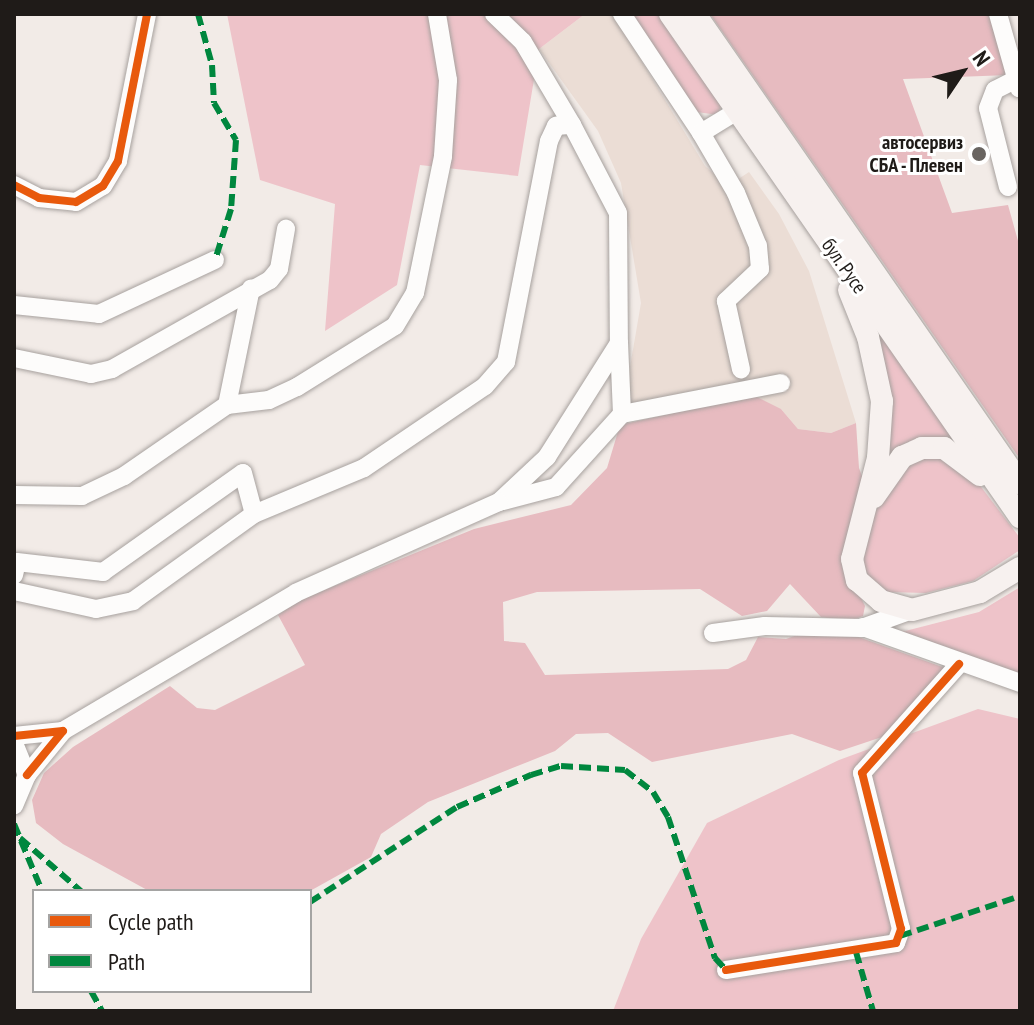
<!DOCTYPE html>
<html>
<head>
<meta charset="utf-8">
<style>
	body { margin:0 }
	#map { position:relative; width:1034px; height:1025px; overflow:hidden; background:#f2ebe7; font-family:"PT Sans Narrow",sans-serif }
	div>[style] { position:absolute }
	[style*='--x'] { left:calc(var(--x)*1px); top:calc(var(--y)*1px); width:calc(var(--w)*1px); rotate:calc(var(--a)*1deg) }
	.built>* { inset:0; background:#ebddd5 }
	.green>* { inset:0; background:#eec3c9 }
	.forest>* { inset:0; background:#e7bbc0 }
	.roads { filter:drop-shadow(0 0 2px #a7a19e) drop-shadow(0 0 2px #a7a19e) }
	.minor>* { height:18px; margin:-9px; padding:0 9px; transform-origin:9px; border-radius:9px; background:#fdfcfb }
	.major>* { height:22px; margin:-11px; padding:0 11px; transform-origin:11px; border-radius:11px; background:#f7f1ef }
	.quiet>* { height:6px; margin-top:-3px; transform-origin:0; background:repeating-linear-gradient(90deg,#00873e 0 12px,transparent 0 18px) }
	.cycleway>* { height:8px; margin:-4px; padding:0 4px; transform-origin:4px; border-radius:4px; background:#e8590c }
	.dots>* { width:22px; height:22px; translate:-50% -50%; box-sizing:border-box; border:4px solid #fff; border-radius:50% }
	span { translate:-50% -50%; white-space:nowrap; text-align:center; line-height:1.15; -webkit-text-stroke:6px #fff; paint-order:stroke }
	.poi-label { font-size:20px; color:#1f1b18; font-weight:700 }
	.right { translate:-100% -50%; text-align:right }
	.street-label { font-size:20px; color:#1f1b18 }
	.frame { position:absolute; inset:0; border:16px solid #1f1b18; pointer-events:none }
	.legend { position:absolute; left:32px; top:889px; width:280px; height:104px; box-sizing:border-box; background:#fff; border:2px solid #a5a4a3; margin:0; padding:10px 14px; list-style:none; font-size:24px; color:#1f1b18 }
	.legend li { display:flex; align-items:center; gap:16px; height:40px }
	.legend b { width:40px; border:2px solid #a5a4a3 }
	.north { position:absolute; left:922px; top:32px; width:80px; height:80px; -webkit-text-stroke:6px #fff; paint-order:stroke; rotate:55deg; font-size:22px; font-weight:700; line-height:32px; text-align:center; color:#1f1b18 }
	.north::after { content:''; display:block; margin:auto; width:28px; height:36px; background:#1f1b18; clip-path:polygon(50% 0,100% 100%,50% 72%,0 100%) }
</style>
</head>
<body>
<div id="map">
	<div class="built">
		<i style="clip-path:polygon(585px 14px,613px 14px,705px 166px,728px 186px,749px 172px,779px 214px,809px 271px,856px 423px,831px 433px,798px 429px,781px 409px,685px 407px,620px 425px,641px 303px,621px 183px,598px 131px,539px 49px)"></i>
	</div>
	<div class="green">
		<i style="clip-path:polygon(227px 14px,585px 14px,539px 49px,518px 176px,420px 165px,397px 285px,325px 331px,335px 204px,260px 180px)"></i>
		<i style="clip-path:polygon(627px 14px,659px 14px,721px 105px,718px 115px,697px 112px)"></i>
		<i style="clip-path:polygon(867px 314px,967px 454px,952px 444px,877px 481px)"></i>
		<i style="clip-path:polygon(932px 453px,969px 471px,1020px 538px,1020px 550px,973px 581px,926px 593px,887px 592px,872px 583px,862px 565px,870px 520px,898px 470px)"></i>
		<i style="clip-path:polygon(1020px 587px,1020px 677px,882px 637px,979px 612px)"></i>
		<i style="clip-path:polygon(978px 709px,1020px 719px,1020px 1011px,613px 1011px,641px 939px,707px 823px,839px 760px)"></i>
	</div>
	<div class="forest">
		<i style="clip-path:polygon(710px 14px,989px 14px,1009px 75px,903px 79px,952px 213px,1008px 205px,1020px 248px,1020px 459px)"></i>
		<i style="clip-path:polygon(753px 395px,781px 409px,798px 429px,831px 433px,856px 423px,859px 468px,866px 487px,845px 565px,865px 606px,863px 616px,850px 621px,821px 617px,790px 584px,767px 611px,742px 616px,700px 589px,537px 592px,503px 602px,504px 641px,525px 643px,545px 675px,728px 669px,746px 660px,758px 637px,786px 639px,825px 625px,948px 669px,882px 737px,840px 751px,792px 734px,652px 762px,608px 733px,576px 734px,555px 751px,428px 802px,381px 834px,371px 857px,310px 891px,149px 891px,63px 844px,36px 823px,32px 800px,44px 773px,73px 747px,170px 686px,197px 708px,215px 710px,305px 665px,278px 615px,300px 600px,474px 529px,571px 505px,607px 468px,620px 425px)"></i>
	</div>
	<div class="roads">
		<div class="minor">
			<i style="--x:494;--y:14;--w:40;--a:44"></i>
			<i style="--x:523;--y:42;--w:96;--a:59.4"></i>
			<i style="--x:622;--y:14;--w:143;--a:56.4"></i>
			<i style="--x:701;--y:133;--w:69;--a:59.7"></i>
			<i style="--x:736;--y:193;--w:57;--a:67.5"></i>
			<i style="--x:758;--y:246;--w:23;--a:85"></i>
			<i style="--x:760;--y:269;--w:47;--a:136.7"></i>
			<i style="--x:726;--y:301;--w:70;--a:77.6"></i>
			<i style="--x:998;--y:14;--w:77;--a:74.2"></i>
			<i style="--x:701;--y:133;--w:42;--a:-31.4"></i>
			<i style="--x:14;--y:185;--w:28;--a:27"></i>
			<i style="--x:39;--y:198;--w:37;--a:6"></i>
			<i style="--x:76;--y:202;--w:31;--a:-31"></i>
			<i style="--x:103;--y:186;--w:29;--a:-59"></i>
			<i style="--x:118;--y:161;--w:150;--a:-78.8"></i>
			<i style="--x:1008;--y:187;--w:81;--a:-104.2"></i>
			<i style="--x:988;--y:108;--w:19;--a:-69"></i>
			<i style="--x:995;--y:90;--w:25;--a:-27"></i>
			<i style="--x:14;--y:305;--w:85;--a:6"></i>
			<i style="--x:99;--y:314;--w:128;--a:-25"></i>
			<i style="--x:14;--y:358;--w:79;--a:11.7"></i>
			<i style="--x:91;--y:374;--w:22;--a:-13"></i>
			<i style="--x:112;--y:369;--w:181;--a:-29.4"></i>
			<i style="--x:270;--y:280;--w:14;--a:-51"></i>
			<i style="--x:279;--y:269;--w:41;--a:-80.1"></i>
			<i style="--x:227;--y:405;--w:119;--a:-78.4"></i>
			<i style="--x:622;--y:414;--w:162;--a:-11"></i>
			<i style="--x:14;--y:495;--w:68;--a:0.8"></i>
			<i style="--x:82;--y:496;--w:47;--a:-25.5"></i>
			<i style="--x:124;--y:476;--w:125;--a:-34.6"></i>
			<i style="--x:227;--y:405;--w:42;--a:-6.8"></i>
			<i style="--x:269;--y:400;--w:31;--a:-25"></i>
			<i style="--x:297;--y:387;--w:115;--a:-31.9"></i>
			<i style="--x:395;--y:326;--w:39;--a:-59"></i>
			<i style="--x:415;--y:293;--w:140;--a:-78.4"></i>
			<i style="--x:443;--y:156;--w:76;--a:-86.2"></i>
			<i style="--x:448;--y:80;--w:67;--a:-99.5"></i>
			<i style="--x:503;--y:501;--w:55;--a:-14.8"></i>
			<i style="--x:556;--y:487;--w:98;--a:-47.9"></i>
			<i style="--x:622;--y:414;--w:71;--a:-92.4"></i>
			<i style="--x:14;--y:575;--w:13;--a:-77"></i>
			<i style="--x:17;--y:562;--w:87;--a:6.6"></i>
			<i style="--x:103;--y:572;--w:171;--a:-35.3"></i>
			<i style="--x:243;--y:473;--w:42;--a:75"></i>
			<i style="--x:14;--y:591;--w:84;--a:12.4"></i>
			<i style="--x:96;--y:609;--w:38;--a:-12"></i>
			<i style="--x:133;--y:601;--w:149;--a:-35.7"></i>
			<i style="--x:254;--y:514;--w:119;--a:-22.7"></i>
			<i style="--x:364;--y:468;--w:146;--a:-34.1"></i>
			<i style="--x:485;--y:386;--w:32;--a:-49"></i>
			<i style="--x:506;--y:362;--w:225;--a:-79"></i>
			<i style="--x:549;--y:141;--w:17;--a:-65"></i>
			<i style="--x:556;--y:126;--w:16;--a:-4"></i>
			<i style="--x:572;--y:125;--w:99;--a:62.4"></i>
			<i style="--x:618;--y:213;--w:130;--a:89.6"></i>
			<i style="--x:619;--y:343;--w:135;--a:122.3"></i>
			<i style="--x:547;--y:457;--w:66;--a:136.8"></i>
			<i style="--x:499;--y:502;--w:222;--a:155.9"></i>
			<i style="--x:296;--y:593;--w:271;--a:149.4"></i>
			<i style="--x:863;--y:627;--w:167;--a:19.6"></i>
			<i style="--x:713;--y:633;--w:52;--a:-7.7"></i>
			<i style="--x:765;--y:626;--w:97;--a:1.2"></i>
			<i style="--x:862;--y:628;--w:53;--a:-19.8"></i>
			<i style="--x:14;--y:736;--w:49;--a:-5.8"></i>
			<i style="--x:63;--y:731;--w:57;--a:129.3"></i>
			<i style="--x:14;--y:743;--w:35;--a:68"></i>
			<i style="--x:27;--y:775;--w:33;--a:113"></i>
			<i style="--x:726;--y:970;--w:172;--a:-9"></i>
			<i style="--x:896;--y:943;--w:15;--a:-70"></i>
			<i style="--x:901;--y:929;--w:161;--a:-104"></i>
			<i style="--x:862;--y:773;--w:146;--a:-48.3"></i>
		</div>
		<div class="major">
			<i style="--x:670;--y:14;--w:613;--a:55.17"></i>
			<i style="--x:695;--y:14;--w:571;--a:55.28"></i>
			<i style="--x:849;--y:290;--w:51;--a:68"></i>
			<i style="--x:868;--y:337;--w:66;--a:77.7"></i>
			<i style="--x:882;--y:401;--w:57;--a:94"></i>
			<i style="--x:878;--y:458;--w:104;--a:104.4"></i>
			<i style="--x:852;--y:559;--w:22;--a:77"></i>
			<i style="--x:857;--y:580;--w:32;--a:41"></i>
			<i style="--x:881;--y:601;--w:32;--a:16"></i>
			<i style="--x:912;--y:610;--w:70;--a:-14.8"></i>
			<i style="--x:980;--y:592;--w:47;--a:-31"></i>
			<i style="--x:874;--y:497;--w:49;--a:-55"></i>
			<i style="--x:902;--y:457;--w:22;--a:-24"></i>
			<i style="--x:922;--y:448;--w:22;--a:0"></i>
			<i style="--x:944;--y:448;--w:45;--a:36.9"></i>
		</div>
	</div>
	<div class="quiet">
		<i style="--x:198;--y:14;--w:53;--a:74.6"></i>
		<i style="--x:212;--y:65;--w:38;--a:87"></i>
		<i style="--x:214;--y:103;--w:43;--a:59.3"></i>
		<i style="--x:236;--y:140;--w:69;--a:94.1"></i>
		<i style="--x:231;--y:209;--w:53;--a:107.4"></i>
		<i style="--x:14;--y:824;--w:73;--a:67.3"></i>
		<i style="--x:20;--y:838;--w:81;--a:41"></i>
		<i style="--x:310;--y:902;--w:175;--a:-32.9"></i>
		<i style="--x:457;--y:807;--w:81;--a:-23.4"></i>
		<i style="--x:531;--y:775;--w:31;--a:-17"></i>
		<i style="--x:561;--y:766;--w:64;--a:3.6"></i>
		<i style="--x:625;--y:770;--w:36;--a:38"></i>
		<i style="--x:653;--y:792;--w:29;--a:59"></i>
		<i style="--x:668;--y:817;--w:149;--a:71.6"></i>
		<i style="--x:715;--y:958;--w:16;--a:47"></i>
		<i style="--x:900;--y:936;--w:126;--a:-18.4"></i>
		<i style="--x:856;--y:952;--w:61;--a:73.9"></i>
		<i style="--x:91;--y:991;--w:23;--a:61"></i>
	</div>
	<div class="cycleway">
		<i style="--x:14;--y:185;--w:28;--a:27"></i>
		<i style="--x:39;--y:198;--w:37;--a:6"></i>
		<i style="--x:76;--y:202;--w:31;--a:-31"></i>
		<i style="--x:103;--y:186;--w:29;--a:-59"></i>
		<i style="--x:118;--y:161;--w:150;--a:-78.8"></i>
		<i style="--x:14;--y:736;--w:49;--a:-5.8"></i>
		<i style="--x:63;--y:731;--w:57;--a:129.3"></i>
		<i style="--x:726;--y:970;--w:172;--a:-9"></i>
		<i style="--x:896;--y:943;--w:15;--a:-70"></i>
		<i style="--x:901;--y:929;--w:161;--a:-104"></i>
		<i style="--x:862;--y:773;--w:146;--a:-48.3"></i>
	</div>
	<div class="dots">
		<i style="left:979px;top:154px;background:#696460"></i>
	</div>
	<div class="poi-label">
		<span class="right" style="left:963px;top:154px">автосервиз<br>СБА - Плевен</span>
	</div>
	<div class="street-label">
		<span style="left:844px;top:266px;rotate:55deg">бул. Русе</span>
	</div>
	<div class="frame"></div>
	<ul class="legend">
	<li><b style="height:10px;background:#e8590c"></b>Cycle path</li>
	<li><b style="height:10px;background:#00873e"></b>Path</li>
	</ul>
	<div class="north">N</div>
</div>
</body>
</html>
